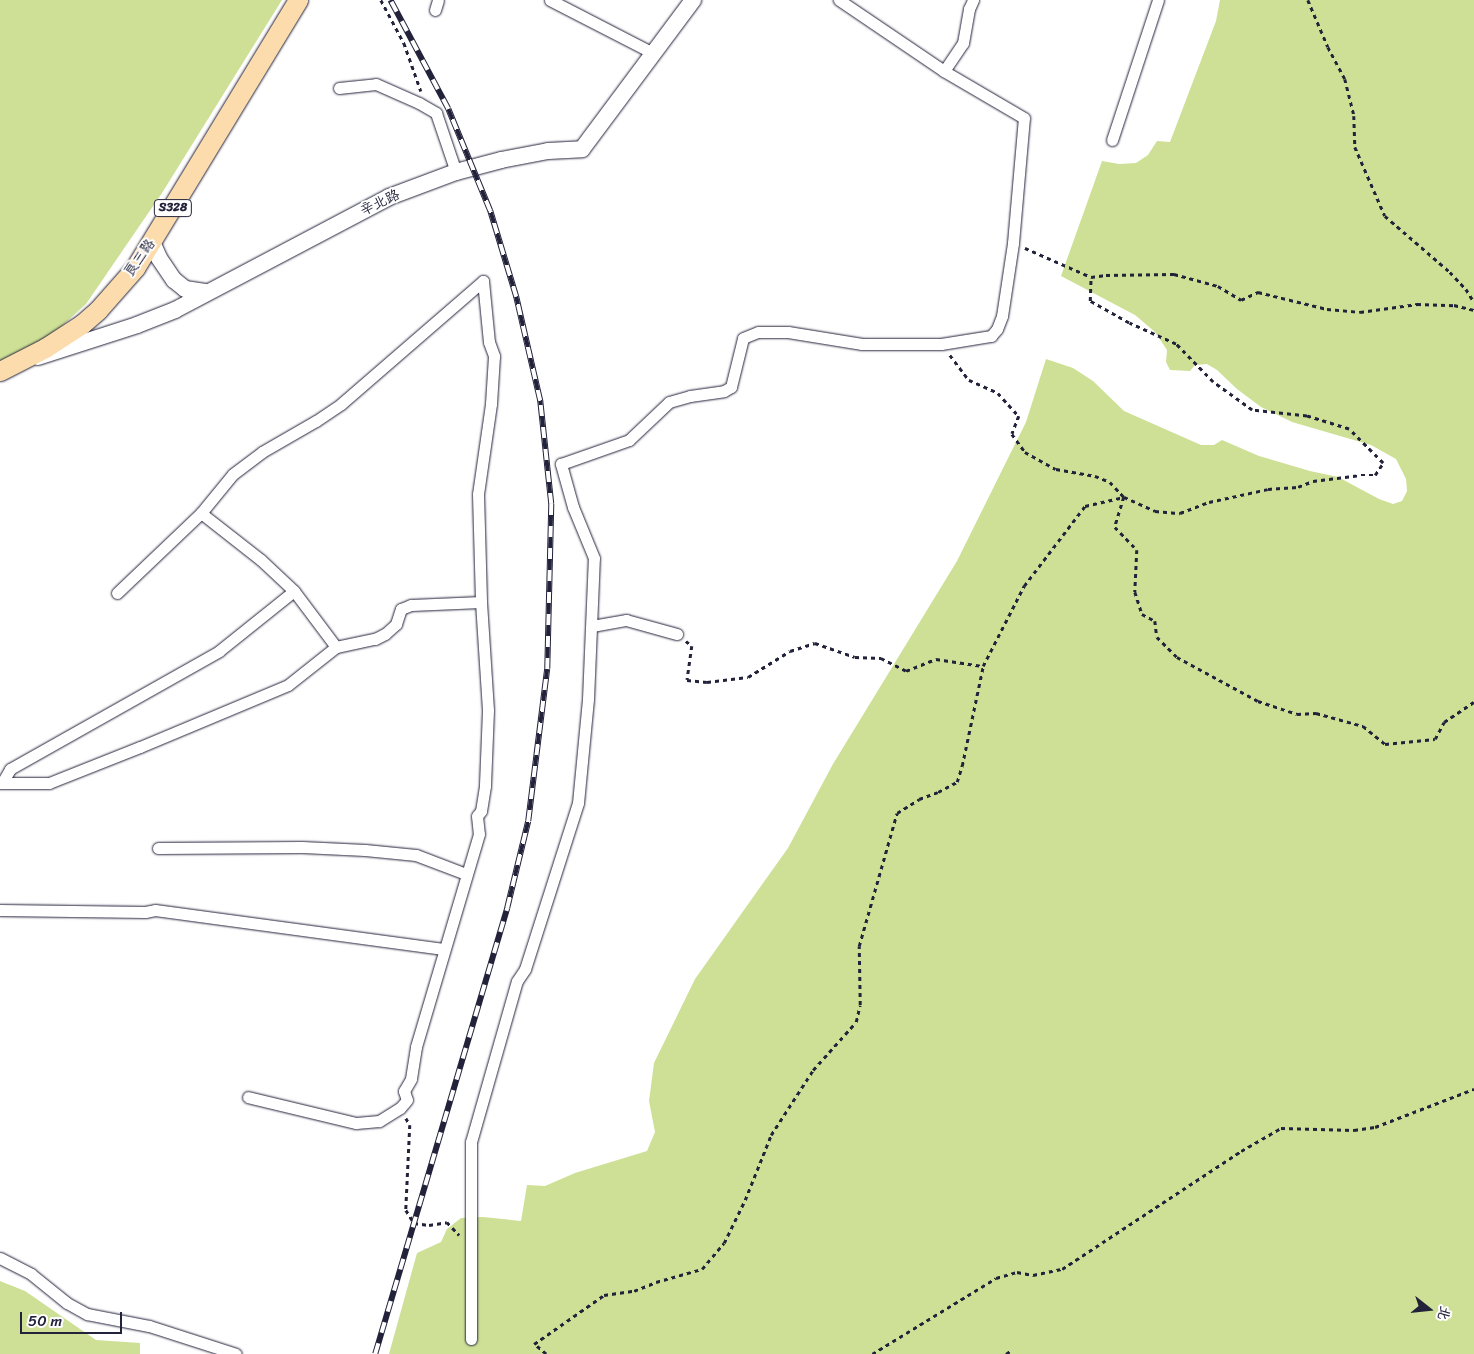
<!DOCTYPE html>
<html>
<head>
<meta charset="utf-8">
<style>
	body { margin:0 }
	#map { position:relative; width:1474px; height:1354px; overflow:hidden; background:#fff; font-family:Sriracha,"LXGW WenKai TC",sans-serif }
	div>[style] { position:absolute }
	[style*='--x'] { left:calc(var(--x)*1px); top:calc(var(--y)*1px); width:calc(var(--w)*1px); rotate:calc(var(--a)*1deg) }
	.green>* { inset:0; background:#cde095 }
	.path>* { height:2.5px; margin-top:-1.25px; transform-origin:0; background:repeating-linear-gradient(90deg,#22223b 0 4px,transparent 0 8px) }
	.roads { filter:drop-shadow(0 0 1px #22223b) drop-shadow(0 0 1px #22223b) }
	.street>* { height:11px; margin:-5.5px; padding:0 5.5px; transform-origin:5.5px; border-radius:5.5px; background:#fff }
	.secondary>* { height:16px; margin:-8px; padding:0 8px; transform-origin:8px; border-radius:8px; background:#fff }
	.primary>* { height:19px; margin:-9.5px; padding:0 9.5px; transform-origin:9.5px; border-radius:9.5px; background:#fcdcac }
	.rail>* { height:5.5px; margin-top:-2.75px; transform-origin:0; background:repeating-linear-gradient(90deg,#fff 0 11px,#22223b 0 22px); box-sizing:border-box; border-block:1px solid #22223b }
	span { translate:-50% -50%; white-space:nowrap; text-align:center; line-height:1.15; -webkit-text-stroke:4px #fff; paint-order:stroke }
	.shield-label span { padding:1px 4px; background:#fff; border:1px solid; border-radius:4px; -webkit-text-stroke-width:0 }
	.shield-label { font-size:12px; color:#22223b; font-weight:700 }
	.street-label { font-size:14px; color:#22223b }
	.north { position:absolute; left:1404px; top:1284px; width:50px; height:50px; -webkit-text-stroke:4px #fff; paint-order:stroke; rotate:106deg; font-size:14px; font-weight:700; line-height:20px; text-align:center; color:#22223b }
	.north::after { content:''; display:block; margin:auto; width:18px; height:22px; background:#22223b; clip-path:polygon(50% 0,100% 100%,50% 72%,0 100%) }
	.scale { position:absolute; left:20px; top:1312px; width:102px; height:22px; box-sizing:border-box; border:2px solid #22223b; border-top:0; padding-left:6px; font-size:15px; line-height:18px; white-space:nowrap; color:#22223b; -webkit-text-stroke:4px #fff; paint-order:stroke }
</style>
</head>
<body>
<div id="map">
	<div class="green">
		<i style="clip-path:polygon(0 0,282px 0,162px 193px,86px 304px,53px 334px,0 365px)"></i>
		<i style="clip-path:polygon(1220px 0,1474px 0,1474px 1354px,389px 1354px,417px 1253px,441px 1242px,447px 1229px,461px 1218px,483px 1217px,521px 1221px,527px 1185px,545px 1186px,575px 1173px,647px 1151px,655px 1132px,649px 1101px,654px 1063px,695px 979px,788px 848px,833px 764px,957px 561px,1026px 422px,1046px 359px,1073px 368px,1093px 381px,1124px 411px,1201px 445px,1214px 445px,1222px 440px,1259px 456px,1310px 471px,1338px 477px,1379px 499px,1393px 504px,1402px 501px,1407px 491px,1406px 479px,1396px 459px,1371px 445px,1292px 422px,1261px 407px,1237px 389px,1217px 370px,1207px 364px,1195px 365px,1190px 371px,1170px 370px,1166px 362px,1167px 350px,1155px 332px,1135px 315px,1061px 276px,1102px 161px,1119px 164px,1136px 163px,1148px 155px,1157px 141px,1170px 142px,1216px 21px)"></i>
		<i style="clip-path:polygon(0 1281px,25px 1291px,96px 1340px,140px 1343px,140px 1354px,0 1354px)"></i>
	</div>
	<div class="path">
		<i style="--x:381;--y:0;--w:49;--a:61.9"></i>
		<i style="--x:404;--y:43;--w:51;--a:70.5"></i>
		<i style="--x:1308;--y:0;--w:51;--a:66.9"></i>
		<i style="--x:1328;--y:47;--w:36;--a:62"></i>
		<i style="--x:1345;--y:79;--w:38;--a:76"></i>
		<i style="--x:1354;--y:116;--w:31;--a:88"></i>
		<i style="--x:1355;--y:147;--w:75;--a:66.5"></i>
		<i style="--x:1385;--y:216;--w:86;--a:40.7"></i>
		<i style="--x:1450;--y:272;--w:23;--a:47"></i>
		<i style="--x:1466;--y:289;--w:15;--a:58"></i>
		<i style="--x:1025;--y:248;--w:72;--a:23.7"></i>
		<i style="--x:1091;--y:277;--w:15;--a:-8"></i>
		<i style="--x:1106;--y:275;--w:68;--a:-0.8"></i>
		<i style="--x:1174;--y:274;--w:46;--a:15.3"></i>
		<i style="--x:1218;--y:286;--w:27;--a:31"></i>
		<i style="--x:1241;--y:300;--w:19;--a:-25"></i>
		<i style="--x:1258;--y:292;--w:71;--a:13.8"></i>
		<i style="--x:1327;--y:309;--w:33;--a:5"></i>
		<i style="--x:1360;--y:312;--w:58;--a:-8"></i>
		<i style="--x:1417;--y:304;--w:37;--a:2"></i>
		<i style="--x:1454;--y:305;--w:21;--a:14"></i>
		<i style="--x:950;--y:355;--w:31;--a:53"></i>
		<i style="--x:969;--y:380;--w:32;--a:24"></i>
		<i style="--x:998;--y:393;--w:31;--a:48"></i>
		<i style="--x:1019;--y:416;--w:19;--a:111"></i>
		<i style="--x:1012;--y:434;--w:22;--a:54"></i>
		<i style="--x:1025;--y:452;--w:35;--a:29"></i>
		<i style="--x:1056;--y:469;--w:40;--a:10"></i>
		<i style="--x:1095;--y:476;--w:16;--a:22"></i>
		<i style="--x:1110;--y:482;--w:21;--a:47"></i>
		<i style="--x:1124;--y:497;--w:31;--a:107"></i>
		<i style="--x:1115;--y:527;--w:32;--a:46"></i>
		<i style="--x:1137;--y:550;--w:42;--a:92.7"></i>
		<i style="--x:1135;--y:592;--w:23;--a:72"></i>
		<i style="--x:1142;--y:614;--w:15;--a:28"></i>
		<i style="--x:1155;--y:621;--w:16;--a:83"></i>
		<i style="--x:1157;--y:637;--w:28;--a:45"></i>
		<i style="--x:1177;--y:657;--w:92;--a:28.5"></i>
		<i style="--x:1258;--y:701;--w:41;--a:18.4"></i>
		<i style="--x:1297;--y:714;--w:19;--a:-3"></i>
		<i style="--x:1316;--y:713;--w:49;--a:15.5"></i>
		<i style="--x:1363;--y:726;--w:28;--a:39"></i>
		<i style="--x:1385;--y:744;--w:50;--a:-5.7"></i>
		<i style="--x:1435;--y:739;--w:19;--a:-62"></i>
		<i style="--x:1444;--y:722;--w:36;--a:-34"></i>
		<i style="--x:686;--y:641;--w:8;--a:40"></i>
		<i style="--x:692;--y:646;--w:34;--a:98"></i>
		<i style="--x:687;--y:680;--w:20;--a:6"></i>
		<i style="--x:707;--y:682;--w:41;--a:-7"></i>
		<i style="--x:748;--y:677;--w:49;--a:-31.8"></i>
		<i style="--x:790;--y:651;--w:26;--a:-18"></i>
		<i style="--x:815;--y:643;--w:42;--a:19.3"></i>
		<i style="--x:855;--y:657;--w:26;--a:2"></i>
		<i style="--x:881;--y:658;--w:28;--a:27"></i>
		<i style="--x:906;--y:671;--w:32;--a:-22"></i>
		<i style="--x:936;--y:659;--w:47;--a:8.7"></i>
		<i style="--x:406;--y:1118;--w:8;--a:60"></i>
		<i style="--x:410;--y:1125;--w:85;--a:92.7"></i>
		<i style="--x:406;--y:1210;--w:15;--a:58"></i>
		<i style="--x:414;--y:1223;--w:15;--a:8"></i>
		<i style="--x:429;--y:1225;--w:18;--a:-9"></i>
		<i style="--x:447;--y:1222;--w:18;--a:47"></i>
		<i style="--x:546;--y:1354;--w:16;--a:-140"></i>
		<i style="--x:534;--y:1344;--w:85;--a:-35"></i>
		<i style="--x:604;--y:1295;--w:30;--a:-8"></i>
		<i style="--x:634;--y:1291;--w:24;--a:-22"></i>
		<i style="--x:656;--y:1282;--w:48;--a:-15.8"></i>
		<i style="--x:702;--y:1269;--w:34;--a:-50"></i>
		<i style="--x:724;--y:1243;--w:48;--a:-64"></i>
		<i style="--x:745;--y:1200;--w:70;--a:-68.2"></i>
		<i style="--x:771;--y:1135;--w:77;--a:-57.1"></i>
		<i style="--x:813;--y:1070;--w:64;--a:-48.1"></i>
		<i style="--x:856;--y:1022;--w:17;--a:-77"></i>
		<i style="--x:860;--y:1005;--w:59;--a:-91"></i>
		<i style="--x:859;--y:946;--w:138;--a:-74.1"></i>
		<i style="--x:897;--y:813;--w:26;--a:-32"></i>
		<i style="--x:919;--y:799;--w:20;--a:-20"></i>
		<i style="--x:938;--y:792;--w:21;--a:-28"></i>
		<i style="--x:957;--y:782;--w:17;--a:-73"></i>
		<i style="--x:962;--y:766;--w:102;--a:-78.1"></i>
		<i style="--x:983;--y:666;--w:90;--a:-62.9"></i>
		<i style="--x:1024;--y:586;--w:101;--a:-52.7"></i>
		<i style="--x:1085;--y:506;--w:40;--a:-13"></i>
		<i style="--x:1124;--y:497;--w:34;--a:24"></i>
		<i style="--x:1155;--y:511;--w:25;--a:5"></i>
		<i style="--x:1180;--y:513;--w:31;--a:-21"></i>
		<i style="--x:1209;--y:502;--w:60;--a:-12.4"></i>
		<i style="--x:1268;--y:489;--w:30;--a:-4"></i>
		<i style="--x:1298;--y:487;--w:16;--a:-22"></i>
		<i style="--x:1313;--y:481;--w:48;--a:-7.1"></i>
		<i style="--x:1361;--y:475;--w:14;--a:0"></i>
		<i style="--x:1375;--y:475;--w:14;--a:-56"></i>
		<i style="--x:1383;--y:463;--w:48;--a:-135"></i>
		<i style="--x:1349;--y:429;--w:44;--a:-162.8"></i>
		<i style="--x:1307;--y:416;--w:55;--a:-173.8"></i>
		<i style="--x:1252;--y:410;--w:48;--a:-144.3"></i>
		<i style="--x:1213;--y:382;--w:53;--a:-134.2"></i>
		<i style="--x:1176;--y:344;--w:51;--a:-155.9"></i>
		<i style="--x:1129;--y:323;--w:45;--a:-150.6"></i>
		<i style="--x:1090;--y:301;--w:24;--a:-88"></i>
		<i style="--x:872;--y:1354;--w:145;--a:-31.5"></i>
		<i style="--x:996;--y:1278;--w:22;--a:-16"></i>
		<i style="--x:1017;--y:1272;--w:16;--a:11"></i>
		<i style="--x:1033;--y:1275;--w:30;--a:-12"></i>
		<i style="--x:1062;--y:1269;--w:214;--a:-33.4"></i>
		<i style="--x:1241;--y:1151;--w:46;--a:-29.9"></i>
		<i style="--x:1281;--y:1128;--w:73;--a:1.6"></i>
		<i style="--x:1354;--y:1130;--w:21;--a:-8"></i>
		<i style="--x:1375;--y:1127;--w:106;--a:-21"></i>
		<i style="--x:1006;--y:1354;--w:5;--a:-37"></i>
	</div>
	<div class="roads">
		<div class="street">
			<i style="--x:550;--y:0;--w:116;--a:27.2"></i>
			<i style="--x:435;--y:10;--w:10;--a:-73"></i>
			<i style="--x:944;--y:71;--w:34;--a:-56"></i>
			<i style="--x:963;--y:43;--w:35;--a:-80"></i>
			<i style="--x:969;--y:9;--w:10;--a:-66"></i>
			<i style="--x:339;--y:88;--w:37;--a:-6"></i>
			<i style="--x:376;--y:84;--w:47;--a:23.8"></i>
			<i style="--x:419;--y:103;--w:20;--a:30"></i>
			<i style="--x:436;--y:113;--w:62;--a:71.3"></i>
			<i style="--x:1112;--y:140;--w:147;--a:-71.8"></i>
			<i style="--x:201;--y:513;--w:76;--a:38.1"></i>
			<i style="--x:261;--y:560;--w:45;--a:43.2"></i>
			<i style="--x:294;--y:591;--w:70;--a:53.1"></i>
			<i style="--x:117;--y:593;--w:116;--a:-43.6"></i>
			<i style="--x:201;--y:513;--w:50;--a:-50.6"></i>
			<i style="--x:233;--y:474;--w:36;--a:-37"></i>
			<i style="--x:262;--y:452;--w:62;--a:-29.9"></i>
			<i style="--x:316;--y:421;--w:30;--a:-34"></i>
			<i style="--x:341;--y:404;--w:188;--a:-40.9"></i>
			<i style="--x:483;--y:281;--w:61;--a:84.4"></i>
			<i style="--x:489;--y:342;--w:15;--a:70"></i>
			<i style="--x:494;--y:356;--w:48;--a:93.6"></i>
			<i style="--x:491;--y:404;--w:91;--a:98.2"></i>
			<i style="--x:478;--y:494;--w:108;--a:88.4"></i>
			<i style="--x:481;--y:602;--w:108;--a:86.3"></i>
			<i style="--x:488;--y:710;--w:76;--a:92.3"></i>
			<i style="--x:485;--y:786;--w:25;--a:99"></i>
			<i style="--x:481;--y:811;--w:6;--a:129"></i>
			<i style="--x:477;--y:816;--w:18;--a:84"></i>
			<i style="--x:479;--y:834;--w:222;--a:106.5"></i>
			<i style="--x:416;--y:1047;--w:32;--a:99"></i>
			<i style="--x:411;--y:1079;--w:14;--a:120"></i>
			<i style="--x:404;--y:1091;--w:9;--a:72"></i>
			<i style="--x:407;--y:1100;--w:11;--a:131"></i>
			<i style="--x:400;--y:1108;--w:25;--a:148"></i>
			<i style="--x:379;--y:1121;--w:23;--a:175"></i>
			<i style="--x:356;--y:1123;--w:111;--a:-166.5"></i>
			<i style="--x:592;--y:626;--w:35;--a:-10"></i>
			<i style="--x:626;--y:620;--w:53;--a:15.4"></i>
			<i style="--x:0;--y:783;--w:49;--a:0"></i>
			<i style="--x:49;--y:783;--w:98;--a:-21.6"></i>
			<i style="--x:140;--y:747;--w:160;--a:-22.7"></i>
			<i style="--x:288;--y:685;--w:61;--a:-38.4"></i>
			<i style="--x:336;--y:647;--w:40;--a:-12"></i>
			<i style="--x:375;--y:639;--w:11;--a:-27"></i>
			<i style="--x:385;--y:634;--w:15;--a:-42"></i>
			<i style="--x:396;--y:624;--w:16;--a:-72"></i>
			<i style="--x:401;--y:609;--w:11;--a:-22"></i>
			<i style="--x:411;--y:605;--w:70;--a:-2.5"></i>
			<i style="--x:2;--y:783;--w:16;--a:-60"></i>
			<i style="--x:10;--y:769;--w:240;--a:-29.4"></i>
			<i style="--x:219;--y:651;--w:96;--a:-38.7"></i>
			<i style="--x:158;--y:848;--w:144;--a:-0.4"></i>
			<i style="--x:302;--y:847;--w:63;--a:2.7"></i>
			<i style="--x:365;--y:850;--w:51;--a:5.6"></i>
			<i style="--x:416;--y:855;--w:53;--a:20.8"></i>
			<i style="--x:0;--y:910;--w:145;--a:0.8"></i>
			<i style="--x:145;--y:912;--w:10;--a:-11"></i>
			<i style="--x:155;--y:910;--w:291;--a:7.7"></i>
			<i style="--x:0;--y:1258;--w:35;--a:27"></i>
			<i style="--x:31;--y:1274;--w:46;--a:38.9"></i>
			<i style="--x:67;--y:1303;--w:23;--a:29"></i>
			<i style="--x:87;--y:1314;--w:63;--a:11"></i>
			<i style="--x:149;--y:1326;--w:91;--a:17.8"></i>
			<i style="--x:471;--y:1339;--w:197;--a:-90"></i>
			<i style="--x:471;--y:1142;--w:167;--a:-74.1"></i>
			<i style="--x:517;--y:981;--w:14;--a:-56"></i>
			<i style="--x:525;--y:969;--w:174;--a:-72.3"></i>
			<i style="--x:578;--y:803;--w:104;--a:-84.5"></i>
			<i style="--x:588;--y:699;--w:141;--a:-87.6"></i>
			<i style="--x:594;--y:558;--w:55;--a:-112.4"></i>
			<i style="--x:573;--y:507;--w:45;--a:-105.6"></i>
			<i style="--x:561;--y:464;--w:72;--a:-19.4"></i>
			<i style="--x:629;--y:440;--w:55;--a:-43.5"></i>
			<i style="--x:669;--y:402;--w:22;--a:-16"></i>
			<i style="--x:690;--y:396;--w:34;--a:-8"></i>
			<i style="--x:724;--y:391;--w:8;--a:-30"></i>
			<i style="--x:731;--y:387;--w:50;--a:-76.2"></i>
			<i style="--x:743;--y:338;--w:16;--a:-22"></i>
			<i style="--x:758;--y:332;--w:30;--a:0"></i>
			<i style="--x:788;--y:332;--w:75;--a:9.2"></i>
			<i style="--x:862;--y:344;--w:79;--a:0"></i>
			<i style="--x:941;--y:344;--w:51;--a:-9.1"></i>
			<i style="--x:991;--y:336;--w:9;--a:-49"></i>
			<i style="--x:997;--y:329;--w:14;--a:-69"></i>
			<i style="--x:1002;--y:316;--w:74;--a:-81.4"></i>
			<i style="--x:1013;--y:243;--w:125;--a:-85"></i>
			<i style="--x:1024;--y:118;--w:93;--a:-149.6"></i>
			<i style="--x:944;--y:71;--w:127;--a:-145.9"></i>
		</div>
		<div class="secondary">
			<i style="--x:152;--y:242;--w:17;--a:66"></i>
			<i style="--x:159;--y:258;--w:27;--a:56"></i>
			<i style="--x:174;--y:280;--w:14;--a:39"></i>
			<i style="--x:185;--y:289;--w:22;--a:8"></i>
			<i style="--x:38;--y:357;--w:104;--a:-17.9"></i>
			<i style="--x:137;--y:325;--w:41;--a:-21.5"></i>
			<i style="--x:175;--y:310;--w:242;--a:-27.8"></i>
			<i style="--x:389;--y:197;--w:72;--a:-20.5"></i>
			<i style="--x:456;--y:172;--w:47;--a:-14.9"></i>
			<i style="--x:501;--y:160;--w:48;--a:-10.8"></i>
			<i style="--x:548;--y:151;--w:34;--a:-3"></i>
			<i style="--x:582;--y:149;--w:186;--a:-53.3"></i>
		</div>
		<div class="primary">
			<i style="--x:0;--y:371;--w:51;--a:-27.1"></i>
			<i style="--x:45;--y:348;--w:44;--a:-33"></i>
			<i style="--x:82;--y:324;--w:21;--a:-41"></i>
			<i style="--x:98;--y:310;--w:56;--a:-48.6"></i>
			<i style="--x:135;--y:268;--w:314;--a:-58.7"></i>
		</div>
	</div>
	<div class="rail">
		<i style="--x:375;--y:1354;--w:465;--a:-73.5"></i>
		<i style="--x:507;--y:908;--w:89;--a:-76.4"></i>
		<i style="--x:528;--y:821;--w:153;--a:-82.9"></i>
		<i style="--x:547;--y:669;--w:165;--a:-88.6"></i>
		<i style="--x:551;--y:504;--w:104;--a:-96.1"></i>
		<i style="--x:540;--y:401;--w:107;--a:-103"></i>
		<i style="--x:516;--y:297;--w:90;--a:-106.8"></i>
		<i style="--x:490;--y:211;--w:110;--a:-112.4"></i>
		<i style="--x:448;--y:109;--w:123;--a:-118"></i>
	</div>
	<div class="shield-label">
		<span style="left:173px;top:208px">S328</span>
	</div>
	<div class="street-label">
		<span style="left:380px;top:203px;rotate:-25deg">辛北路</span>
		<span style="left:140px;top:258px;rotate:-55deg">良三路</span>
	</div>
	<div class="north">北</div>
	<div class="scale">50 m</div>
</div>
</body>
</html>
